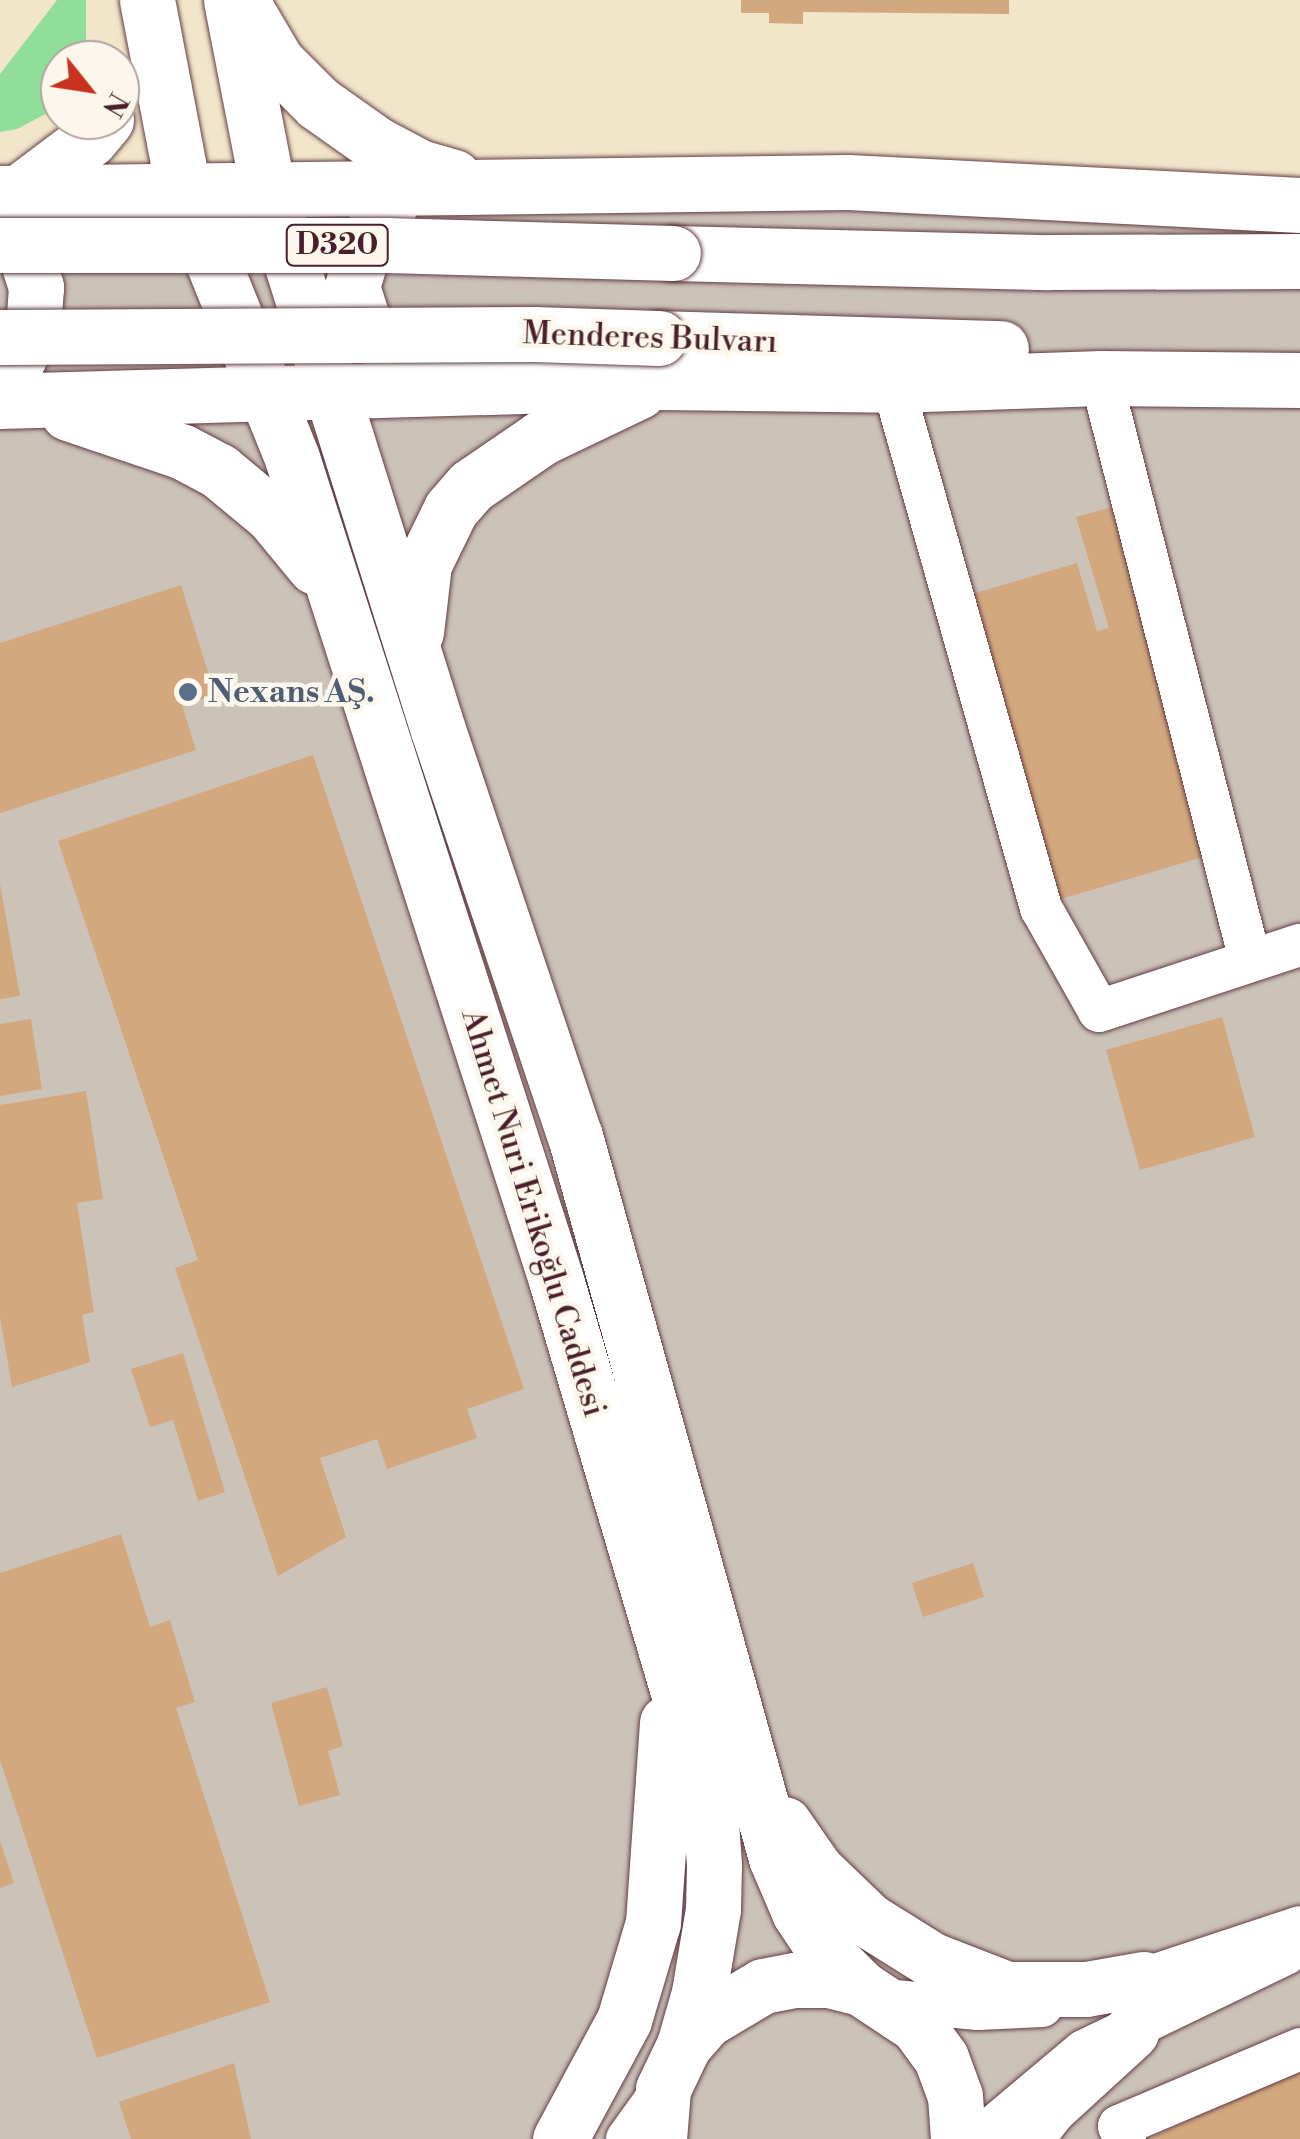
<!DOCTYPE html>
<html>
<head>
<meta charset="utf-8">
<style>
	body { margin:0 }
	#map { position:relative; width:1300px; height:2139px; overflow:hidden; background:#f1e5ca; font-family:"Libre Bodoni",serif }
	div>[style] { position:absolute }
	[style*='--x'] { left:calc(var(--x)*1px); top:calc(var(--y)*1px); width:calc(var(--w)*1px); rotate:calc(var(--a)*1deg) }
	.industrial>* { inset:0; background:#cbc2b8 }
	.green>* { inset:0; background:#91dd9a }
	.building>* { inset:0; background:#d3a87f }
	.roads { filter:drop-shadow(0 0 2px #633d43) drop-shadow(0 0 2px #633d43) }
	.minor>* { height:42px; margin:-21px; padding:0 21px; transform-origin:21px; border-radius:21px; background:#fff }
	.major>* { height:55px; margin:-27.5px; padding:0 27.5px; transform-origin:27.5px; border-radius:27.5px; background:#fff }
	.bridges { filter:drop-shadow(0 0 2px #633d43) drop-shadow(0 0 2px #633d43) }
	.major-bridge>* { height:55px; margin:-27.5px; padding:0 27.5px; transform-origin:27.5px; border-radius:27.5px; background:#fff }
	.dots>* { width:28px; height:28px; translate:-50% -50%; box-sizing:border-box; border:5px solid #fbf7ec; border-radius:50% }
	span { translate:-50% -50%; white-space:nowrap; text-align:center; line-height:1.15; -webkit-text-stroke:9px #fbf7ec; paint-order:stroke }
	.shield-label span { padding:2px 8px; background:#fbf7ec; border:2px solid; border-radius:8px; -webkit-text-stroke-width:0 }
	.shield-label { font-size:30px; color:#4a1f2b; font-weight:700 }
	.street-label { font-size:32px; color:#4a1f2b }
	.service-label { font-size:32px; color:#4e5e75; font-weight:700 }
	.left { translate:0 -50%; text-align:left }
	.north { position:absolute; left:40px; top:40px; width:100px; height:100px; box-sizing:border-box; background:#fbf7ec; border:2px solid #b4a19f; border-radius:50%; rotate:120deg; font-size:28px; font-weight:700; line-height:40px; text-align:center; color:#4a1f2b }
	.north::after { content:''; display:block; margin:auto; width:35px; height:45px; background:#c8321e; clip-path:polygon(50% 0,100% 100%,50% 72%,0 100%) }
</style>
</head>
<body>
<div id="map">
	<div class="industrial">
		<i style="clip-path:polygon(1300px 193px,1300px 2139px,0 2139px,0 214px)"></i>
	</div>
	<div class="green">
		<i style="clip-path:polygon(57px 0,86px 0,86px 60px,60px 60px,60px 103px,53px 110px,17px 129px,0 132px,0 74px)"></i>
	</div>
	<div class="building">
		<i style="clip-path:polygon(741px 0,1009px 0,1009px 14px,803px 12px,803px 24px,769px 23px,769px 13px,741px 13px)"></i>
		<i style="clip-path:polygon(1112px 507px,1213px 854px,1051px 902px,962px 597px,1077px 563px,1097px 631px,1109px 628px,1076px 517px)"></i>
		<i style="clip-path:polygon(181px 585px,215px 695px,182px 705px,196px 750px,0 813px,0 643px)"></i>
		<i style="clip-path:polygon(313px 755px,524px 1389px,467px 1409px,477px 1438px,387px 1469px,377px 1439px,320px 1458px,346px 1537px,278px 1576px,175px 1268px,198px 1260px,58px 841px)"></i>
		<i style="clip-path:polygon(0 884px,20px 996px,0 999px)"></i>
		<i style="clip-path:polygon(1222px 1017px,1255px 1137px,1140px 1170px,1106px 1050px)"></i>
		<i style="clip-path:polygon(31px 1019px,42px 1089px,0 1096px,0 1024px)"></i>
		<i style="clip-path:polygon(86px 1091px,103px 1199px,77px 1203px,94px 1312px,82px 1315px,90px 1362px,12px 1387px,0 1317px,0 1105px)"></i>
		<i style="clip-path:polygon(183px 1353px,225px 1492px,198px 1501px,173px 1420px,150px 1427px,131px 1369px)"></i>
		<i style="clip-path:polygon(121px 1534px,150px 1627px,170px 1620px,195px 1702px,176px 1708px,270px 2002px,97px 2058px,0 1760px,0 1573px)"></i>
		<i style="clip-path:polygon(973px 1563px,984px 1597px,923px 1617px,912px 1583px)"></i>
		<i style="clip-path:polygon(327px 1687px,343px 1746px,328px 1751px,340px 1795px,299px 1806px,271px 1703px)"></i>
		<i style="clip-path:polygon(0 1841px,14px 1883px,0 1888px)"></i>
		<i style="clip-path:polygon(234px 2063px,251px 2139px,131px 2139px,119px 2102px)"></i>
		<i style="clip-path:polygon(1300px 2067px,1300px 2139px,1149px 2139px)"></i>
	</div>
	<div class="roads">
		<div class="minor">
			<i style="--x:1101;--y:378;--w:601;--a:75.64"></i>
			<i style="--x:893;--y:385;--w:544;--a:74.2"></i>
			<i style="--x:1041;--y:908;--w:118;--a:60.6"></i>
			<i style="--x:1099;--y:1011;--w:212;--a:-18.2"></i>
			<i style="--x:1116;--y:1988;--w:194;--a:-18.3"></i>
			<i style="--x:884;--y:2000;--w:94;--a:5.5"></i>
			<i style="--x:978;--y:2009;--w:64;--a:-2.7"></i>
			<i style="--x:627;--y:2139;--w:62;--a:-54.2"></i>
			<i style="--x:979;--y:2139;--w:137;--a:-40"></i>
			<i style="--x:1084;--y:2051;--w:224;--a:-25.7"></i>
			<i style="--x:1125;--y:2139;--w:14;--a:-115"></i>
			<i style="--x:1119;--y:2126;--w:197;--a:-23"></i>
		</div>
		<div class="major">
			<i style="--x:147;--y:0;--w:191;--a:79.2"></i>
			<i style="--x:183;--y:188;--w:291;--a:68"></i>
			<i style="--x:292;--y:458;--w:863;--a:72.19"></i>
			<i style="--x:556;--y:1280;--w:477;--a:73.5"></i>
			<i style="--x:691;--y:1737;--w:87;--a:76.8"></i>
			<i style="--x:711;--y:1822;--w:43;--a:86"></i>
			<i style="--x:714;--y:1865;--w:44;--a:91.3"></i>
			<i style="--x:713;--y:1909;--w:85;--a:99.5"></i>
			<i style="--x:699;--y:1993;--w:54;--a:106.1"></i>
			<i style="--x:231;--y:0;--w:189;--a:79"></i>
			<i style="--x:267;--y:186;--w:570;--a:72.55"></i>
			<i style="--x:438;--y:730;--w:428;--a:71.4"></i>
			<i style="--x:575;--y:1136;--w:749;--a:74.44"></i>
			<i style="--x:776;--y:1858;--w:59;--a:66.9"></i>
			<i style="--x:799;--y:1912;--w:49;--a:56.6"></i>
			<i style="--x:826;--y:1953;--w:49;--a:45"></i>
			<i style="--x:244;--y:6;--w:65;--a:59.5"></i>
			<i style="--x:277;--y:62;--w:58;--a:45"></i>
			<i style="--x:318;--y:103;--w:71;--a:35.3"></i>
			<i style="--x:376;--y:144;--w:49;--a:28.1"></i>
			<i style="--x:419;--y:167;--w:36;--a:16"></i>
			<i style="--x:21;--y:191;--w:86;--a:-37"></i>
			<i style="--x:90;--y:139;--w:25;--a:-50"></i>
			<i style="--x:0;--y:193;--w:848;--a:-0.74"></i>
			<i style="--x:848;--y:182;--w:453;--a:2.9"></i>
			<i style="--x:389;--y:208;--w:39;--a:126"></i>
			<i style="--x:366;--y:240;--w:49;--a:106.6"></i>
			<i style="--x:352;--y:287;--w:42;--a:72"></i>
			<i style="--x:365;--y:327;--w:53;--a:44.2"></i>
			<i style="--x:0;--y:227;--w:39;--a:48"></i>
			<i style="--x:26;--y:256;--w:33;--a:72"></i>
			<i style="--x:36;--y:287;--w:31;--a:94"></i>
			<i style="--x:34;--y:318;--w:42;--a:111"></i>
			<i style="--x:19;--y:357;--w:24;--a:135"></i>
			<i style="--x:673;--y:253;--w:376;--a:1.4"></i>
			<i style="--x:1049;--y:262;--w:251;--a:-0.2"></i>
			<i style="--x:659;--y:338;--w:342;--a:1.7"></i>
			<i style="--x:0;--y:401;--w:658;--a:-1.65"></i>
			<i style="--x:658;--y:382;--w:235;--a:0.7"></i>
			<i style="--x:893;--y:385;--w:208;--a:-1.9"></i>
			<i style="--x:1101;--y:378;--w:199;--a:0.6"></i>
			<i style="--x:68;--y:413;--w:121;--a:18.7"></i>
			<i style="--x:183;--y:452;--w:41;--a:27.8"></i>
			<i style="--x:219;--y:471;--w:69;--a:39.7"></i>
			<i style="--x:272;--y:515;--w:67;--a:50.4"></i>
			<i style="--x:416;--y:632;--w:68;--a:-83.3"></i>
			<i style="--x:424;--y:564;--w:61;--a:-63.9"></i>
			<i style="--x:451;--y:509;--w:30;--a:-49"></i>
			<i style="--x:471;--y:486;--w:85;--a:-34.4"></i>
			<i style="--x:541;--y:438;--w:109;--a:-25.6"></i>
			<i style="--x:784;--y:1824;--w:56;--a:55.2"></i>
			<i style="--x:816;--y:1870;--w:72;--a:43.9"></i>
			<i style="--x:868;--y:1920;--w:75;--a:32"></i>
			<i style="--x:932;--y:1960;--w:80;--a:21.1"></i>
			<i style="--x:1007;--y:1989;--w:79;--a:0"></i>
			<i style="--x:1086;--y:1989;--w:59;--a:-9.8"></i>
			<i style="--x:560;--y:2139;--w:135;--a:-61.7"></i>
			<i style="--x:624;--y:2020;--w:101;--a:-73.4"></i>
			<i style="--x:653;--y:1923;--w:201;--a:-86"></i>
			<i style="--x:659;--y:2139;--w:50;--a:-85.4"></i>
			<i style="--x:663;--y:2089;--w:49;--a:-64.5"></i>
			<i style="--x:684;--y:2045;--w:33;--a:-49"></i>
			<i style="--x:706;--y:2020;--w:66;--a:-30.8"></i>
			<i style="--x:763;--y:1986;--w:33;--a:-11"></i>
			<i style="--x:795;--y:1980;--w:34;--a:0"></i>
			<i style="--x:829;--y:1980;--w:33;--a:14"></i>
			<i style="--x:861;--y:1988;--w:67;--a:33.5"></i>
			<i style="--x:917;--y:2025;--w:41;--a:54"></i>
			<i style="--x:941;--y:2058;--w:40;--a:69.8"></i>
			<i style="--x:955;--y:2096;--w:43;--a:86"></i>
			<i style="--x:1024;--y:2139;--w:39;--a:-52"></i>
			<i style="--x:1048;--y:2108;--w:113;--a:-42.5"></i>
		</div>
	</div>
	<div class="bridges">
		<div class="major-bridge">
			<i style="--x:0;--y:245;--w:386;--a:0"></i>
			<i style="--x:386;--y:245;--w:287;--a:1.6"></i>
			<i style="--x:0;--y:337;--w:534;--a:-0.32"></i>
			<i style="--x:534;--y:334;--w:125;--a:1.8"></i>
		</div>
	</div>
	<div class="dots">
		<i style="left:188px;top:692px;background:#5c6f8a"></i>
	</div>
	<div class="shield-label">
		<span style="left:337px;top:245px">D320</span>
	</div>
	<div class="street-label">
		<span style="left:650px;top:338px;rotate:2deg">Menderes Bulvarı</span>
		<span style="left:533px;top:1213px;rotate:73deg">Ahmet Nuri Erikoğlu Caddesi</span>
	</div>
	<div class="service-label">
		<span class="left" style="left:208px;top:692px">Nexans AŞ.</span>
	</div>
	<div class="north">N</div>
</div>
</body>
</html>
